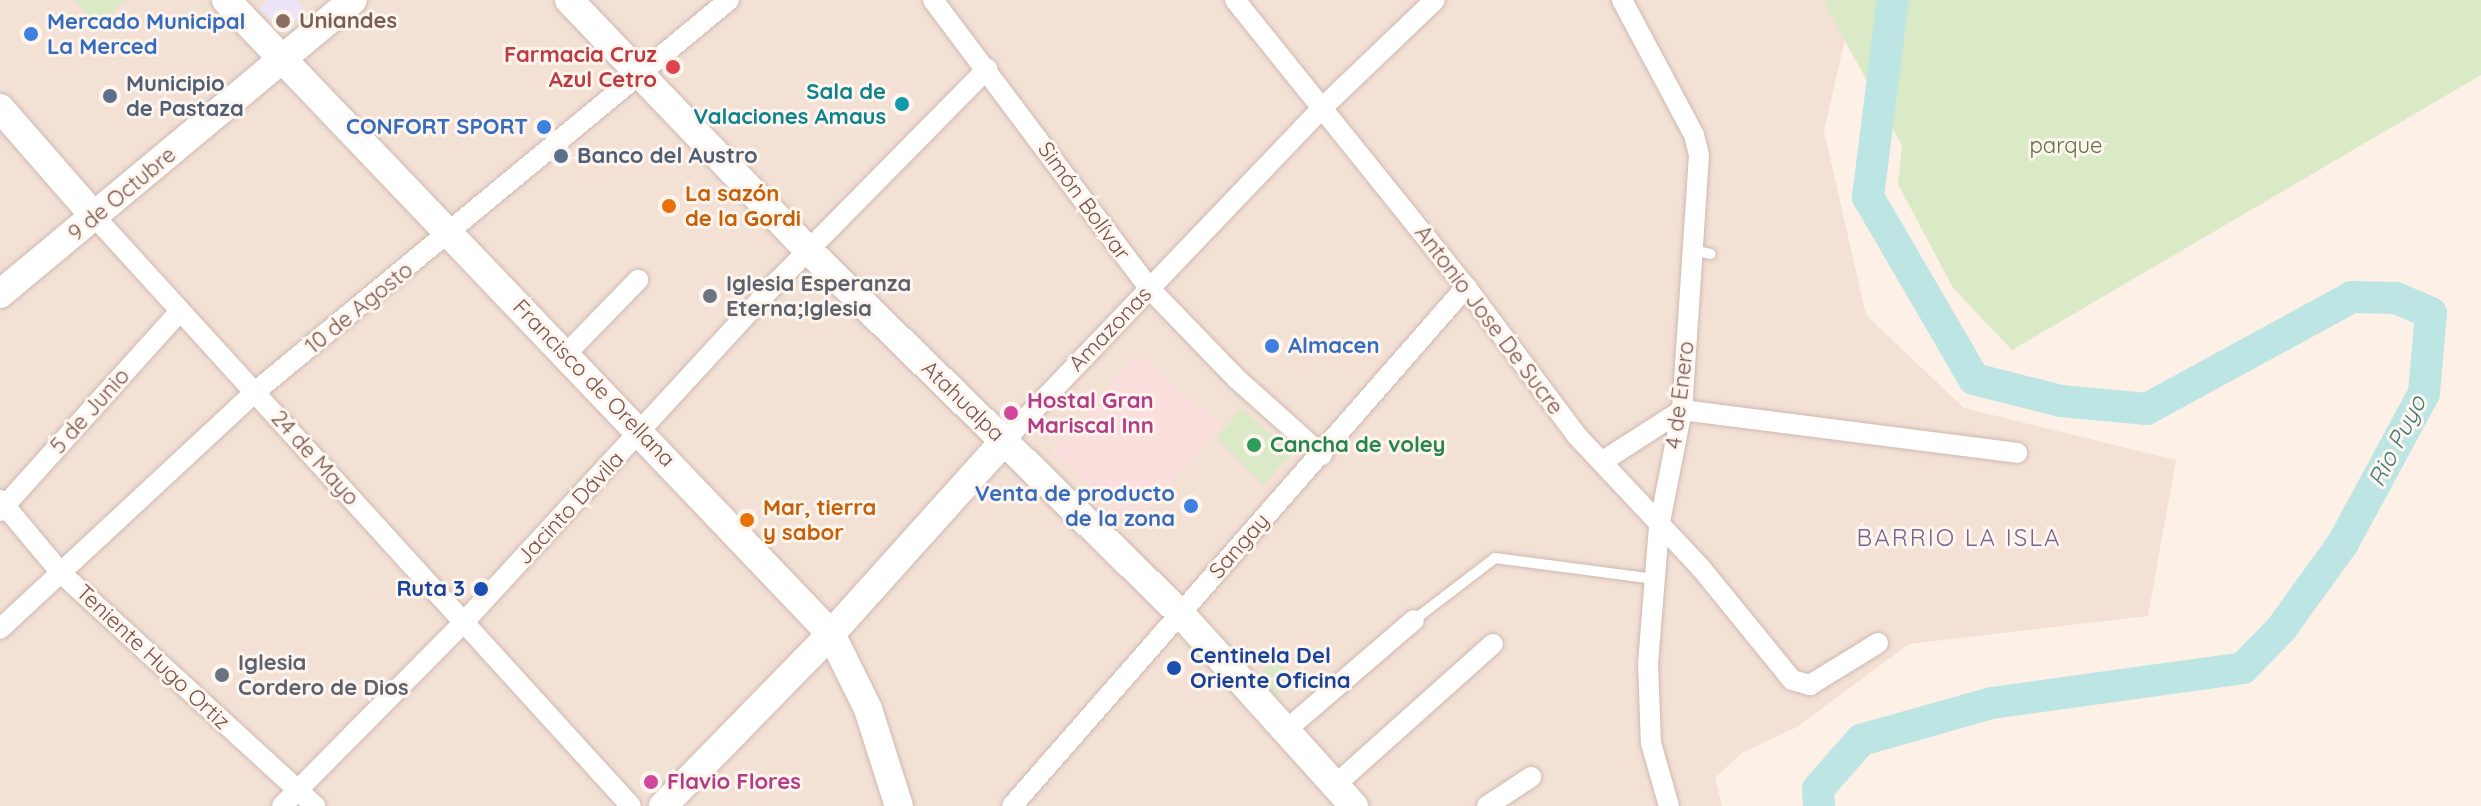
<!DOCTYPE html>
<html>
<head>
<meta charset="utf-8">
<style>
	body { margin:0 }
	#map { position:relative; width:2481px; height:806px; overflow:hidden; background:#fcf0e7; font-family:Quicksand,sans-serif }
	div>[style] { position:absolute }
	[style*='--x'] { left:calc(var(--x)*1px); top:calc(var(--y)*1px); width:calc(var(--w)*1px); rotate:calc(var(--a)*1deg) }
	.residential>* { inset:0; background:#f3e1d6 }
	.commercial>* { inset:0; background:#fbdfdc }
	.education>* { inset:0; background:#ede4f8 }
	.green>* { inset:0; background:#dae9c6 }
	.river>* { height:32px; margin:-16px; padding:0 16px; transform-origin:16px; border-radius:16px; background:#bce5e4 }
	.roads { filter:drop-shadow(0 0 2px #cfb9b0) drop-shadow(0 0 2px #cfb9b0) }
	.lane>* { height:10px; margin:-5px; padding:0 5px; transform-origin:5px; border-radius:5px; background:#fff }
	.street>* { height:20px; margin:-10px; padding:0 10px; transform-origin:10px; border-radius:10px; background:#fff }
	.secondary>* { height:28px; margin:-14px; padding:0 14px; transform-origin:14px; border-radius:14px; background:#fff }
	.dots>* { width:22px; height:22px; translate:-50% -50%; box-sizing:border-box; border:4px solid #fef5ee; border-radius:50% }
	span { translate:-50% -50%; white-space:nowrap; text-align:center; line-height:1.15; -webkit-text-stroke:6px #fef5ee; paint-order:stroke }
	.shop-label { font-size:22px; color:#366cbe; font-weight:700 }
	.left { translate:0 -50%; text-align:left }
	.right { translate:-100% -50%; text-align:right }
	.education-label { font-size:22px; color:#785e54; font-weight:700 }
	.health-label { font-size:22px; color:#be3a42; font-weight:700 }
	.service-label { font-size:22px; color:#4e5e75; font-weight:700 }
	.culture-label { font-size:22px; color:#0d838f; font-weight:700 }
	.park-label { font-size:22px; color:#597441 }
	.food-label { font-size:22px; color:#c56008; font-weight:700 }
	.street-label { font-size:22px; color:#75544c }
	.worship-label { font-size:22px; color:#5b616d; font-weight:700 }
	.hotel-label { font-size:22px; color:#b23c85; font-weight:700 }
	.leisure-label { font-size:22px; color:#27864d; font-weight:700 }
	.transit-label { font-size:22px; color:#164399; font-weight:700 }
	.water-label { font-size:24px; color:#407978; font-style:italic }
	.neighbourhood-label { font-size:24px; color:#7a6491; letter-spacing:2px }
</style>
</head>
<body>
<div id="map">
	<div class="residential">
		<i style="clip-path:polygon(0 0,1854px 0,1824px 131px,1866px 315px,1964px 408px,2176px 460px,2148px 616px,1909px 644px,1797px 727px,1742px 753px,1715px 778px,1722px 806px,0 806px)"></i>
	</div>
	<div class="commercial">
		<i style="clip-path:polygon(1137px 354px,1221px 426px,1135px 525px,1051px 453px)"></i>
	</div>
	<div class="education">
		<i style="clip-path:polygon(268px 0,296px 0,306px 11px,282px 32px,259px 8px)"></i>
	</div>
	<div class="green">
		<i style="clip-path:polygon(75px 0,125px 0,96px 25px)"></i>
		<i style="clip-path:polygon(1823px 0,2481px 0,2481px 75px,2012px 350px,1953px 288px,1898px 184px,1902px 146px)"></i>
		<i style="clip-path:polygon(1241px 409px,1292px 452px,1264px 485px,1217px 438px)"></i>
		<i style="clip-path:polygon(1275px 660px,1290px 675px,1271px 707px,1251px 684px)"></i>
	</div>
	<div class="river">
		<i style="--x:1819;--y:806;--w:17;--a:-93"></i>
		<i style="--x:1818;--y:789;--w:65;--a:-48.7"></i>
		<i style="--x:1861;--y:740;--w:136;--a:-15.8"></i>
		<i style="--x:1992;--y:703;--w:253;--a:-7.9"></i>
		<i style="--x:2243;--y:668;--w:54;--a:-45.7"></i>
		<i style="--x:2281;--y:629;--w:106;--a:-54.2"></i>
		<i style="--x:2343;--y:543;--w:170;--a:-61.6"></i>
		<i style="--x:2424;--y:393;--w:80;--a:-85"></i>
		<i style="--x:2431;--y:313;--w:39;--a:-157"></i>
		<i style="--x:2395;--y:298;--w:43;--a:-178.7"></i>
		<i style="--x:2352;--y:297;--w:234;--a:151.4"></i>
		<i style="--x:2147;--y:409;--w:86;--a:-174.7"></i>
		<i style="--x:2061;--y:401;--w:90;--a:-165.8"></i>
		<i style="--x:1974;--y:379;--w:211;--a:-120.2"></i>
		<i style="--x:1868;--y:197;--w:199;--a:-82.8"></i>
	</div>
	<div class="roads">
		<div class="lane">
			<i style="--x:1692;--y:250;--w:19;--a:12"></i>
			<i style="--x:1414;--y:620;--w:102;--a:-37.4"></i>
			<i style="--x:1495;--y:558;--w:161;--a:7.5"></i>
		</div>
		<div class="street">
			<i style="--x:933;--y:0;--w:360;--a:53.1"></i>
			<i style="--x:1149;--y:288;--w:127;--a:46"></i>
			<i style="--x:1237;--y:379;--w:114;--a:41.8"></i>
			<i style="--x:1235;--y:0;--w:368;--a:51.2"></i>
			<i style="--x:1466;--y:287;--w:186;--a:53.3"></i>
			<i style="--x:1577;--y:436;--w:181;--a:46.8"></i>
			<i style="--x:1701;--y:568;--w:144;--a:50.9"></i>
			<i style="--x:1792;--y:680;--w:19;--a:16"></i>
			<i style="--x:1810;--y:685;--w:80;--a:-31.7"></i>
			<i style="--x:1622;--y:0;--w:153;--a:61.9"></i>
			<i style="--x:1694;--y:135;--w:21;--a:76"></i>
			<i style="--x:1699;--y:155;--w:256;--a:93.8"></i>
			<i style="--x:1682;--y:410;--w:119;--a:101.1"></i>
			<i style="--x:1659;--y:527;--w:136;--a:94.6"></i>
			<i style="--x:1648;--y:663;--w:80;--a:87.9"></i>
			<i style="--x:1651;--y:743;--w:66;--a:74.1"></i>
			<i style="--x:95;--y:217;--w:796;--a:47.7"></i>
			<i style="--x:565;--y:355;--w:105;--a:-45.8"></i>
			<i style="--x:1004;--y:441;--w:460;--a:-46.3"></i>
			<i style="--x:1322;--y:108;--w:156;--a:-43.7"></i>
			<i style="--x:1603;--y:461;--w:94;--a:-32.8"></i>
			<i style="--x:1682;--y:410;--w:338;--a:7.3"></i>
			<i style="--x:0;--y:500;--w:95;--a:50.1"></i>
			<i style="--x:61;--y:573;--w:345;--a:42.5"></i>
			<i style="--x:0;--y:511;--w:269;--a:-48"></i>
			<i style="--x:0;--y:629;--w:348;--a:-42.9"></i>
			<i style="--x:255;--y:392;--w:615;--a:-39.59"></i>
			<i style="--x:1285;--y:731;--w:170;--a:-40.7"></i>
			<i style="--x:1334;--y:786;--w:213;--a:-41.8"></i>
			<i style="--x:282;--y:806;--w:259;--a:-45.3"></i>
			<i style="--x:464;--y:622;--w:461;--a:-47.4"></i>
			<i style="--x:776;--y:283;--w:301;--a:-45.4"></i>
			<i style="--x:1012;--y:806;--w:690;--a:-48.82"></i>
			<i style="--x:1487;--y:806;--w:53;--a:-33.4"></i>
		</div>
		<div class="secondary">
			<i style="--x:226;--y:0;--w:876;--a:46.34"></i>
			<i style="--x:831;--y:634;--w:84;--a:63.7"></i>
			<i style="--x:868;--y:709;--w:102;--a:72.3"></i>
			<i style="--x:569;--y:0;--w:346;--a:46.3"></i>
			<i style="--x:808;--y:250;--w:520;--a:44.3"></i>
			<i style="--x:1180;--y:613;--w:260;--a:48"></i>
			<i style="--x:0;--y:108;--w:145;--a:48.9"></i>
			<i style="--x:0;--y:294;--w:459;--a:-39.8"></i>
			<i style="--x:663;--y:806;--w:240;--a:-45.7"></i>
			<i style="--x:831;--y:634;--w:259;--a:-48.1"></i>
		</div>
	</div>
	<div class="dots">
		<i style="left:283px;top:21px;background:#8d6e63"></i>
		<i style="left:31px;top:34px;background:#3f7fe0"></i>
		<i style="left:673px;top:67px;background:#e0444e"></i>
		<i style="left:110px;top:96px;background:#5c6f8a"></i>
		<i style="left:902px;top:104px;background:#0f9aa8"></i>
		<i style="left:544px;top:127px;background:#3f7fe0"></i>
		<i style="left:561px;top:156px;background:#5c6f8a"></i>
		<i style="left:669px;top:206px;background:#e8710a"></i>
		<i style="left:710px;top:296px;background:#6b7280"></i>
		<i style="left:1272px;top:346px;background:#3f7fe0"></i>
		<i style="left:1011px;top:413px;background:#d1479c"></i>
		<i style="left:1254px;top:445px;background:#2e9e5b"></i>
		<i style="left:1191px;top:506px;background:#3f7fe0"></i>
		<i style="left:747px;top:520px;background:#e8710a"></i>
		<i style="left:481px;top:589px;background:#1a4fb4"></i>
		<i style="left:1174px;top:668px;background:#1a4fb4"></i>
		<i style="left:222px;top:675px;background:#6b7280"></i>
		<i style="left:651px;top:782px;background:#d1479c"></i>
	</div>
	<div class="shop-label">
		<span class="left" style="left:47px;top:34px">Mercado Municipal<br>La Merced</span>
		<span class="right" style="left:528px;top:127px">CONFORT SPORT</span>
		<span class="left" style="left:1288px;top:346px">Almacen</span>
		<span class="right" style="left:1175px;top:506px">Venta de producto<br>de la zona</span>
	</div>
	<div class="education-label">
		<span class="left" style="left:299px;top:21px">Uniandes</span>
	</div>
	<div class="health-label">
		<span class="right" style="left:657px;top:67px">Farmacia Cruz<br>Azul Cetro</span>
	</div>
	<div class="service-label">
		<span class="left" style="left:126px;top:96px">Municipio<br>de Pastaza</span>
		<span class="left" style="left:577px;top:156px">Banco del Austro</span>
	</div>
	<div class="culture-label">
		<span class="right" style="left:886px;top:104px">Sala de<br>Valaciones Amaus</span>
	</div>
	<div class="park-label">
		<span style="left:2066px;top:146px">parque</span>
	</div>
	<div class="food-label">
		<span class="left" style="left:685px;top:206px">La sazón<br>de la Gordi</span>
		<span class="left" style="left:763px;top:520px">Mar, tierra<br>y sabor</span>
	</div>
	<div class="street-label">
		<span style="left:122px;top:194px;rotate:-40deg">9 de Octubre</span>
		<span style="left:1084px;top:201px;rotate:54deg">Simón Bolívar</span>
		<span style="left:359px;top:308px;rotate:-39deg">10 de Agosto</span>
		<span style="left:1489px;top:320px;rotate:53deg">Antonio Jose De Sucre</span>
		<span style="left:1110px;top:329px;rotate:-46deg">Amazonas</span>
		<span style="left:594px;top:383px;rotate:46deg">Francisco de Orellana</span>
		<span style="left:1680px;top:395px;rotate:-83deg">4 de Enero</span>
		<span style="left:963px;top:401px;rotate:44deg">Atahualpa</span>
		<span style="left:90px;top:411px;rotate:-48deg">5 de Junio</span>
		<span style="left:315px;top:458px;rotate:48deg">24 de Mayo</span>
		<span style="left:570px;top:508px;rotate:-47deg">Jacinto Dávila</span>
		<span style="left:1239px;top:546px;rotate:-49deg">Sangay</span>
		<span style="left:153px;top:657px;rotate:43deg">Teniente Hugo Ortiz</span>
	</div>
	<div class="worship-label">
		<span class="left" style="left:726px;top:296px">Iglesia Esperanza<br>Eterna;Iglesia</span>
		<span class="left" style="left:238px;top:675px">Iglesia<br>Cordero de Dios</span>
	</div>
	<div class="hotel-label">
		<span class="left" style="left:1027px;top:413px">Hostal Gran<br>Mariscal Inn</span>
		<span class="left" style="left:667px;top:782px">Flavio Flores</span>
	</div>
	<div class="leisure-label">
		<span class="left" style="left:1270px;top:445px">Cancha de voley</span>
	</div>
	<div class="transit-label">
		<span class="right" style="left:465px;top:589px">Ruta 3</span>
		<span class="left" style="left:1190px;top:668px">Centinela Del<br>Oriente Oficina</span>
	</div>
	<div class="water-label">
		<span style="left:2397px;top:441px;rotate:-63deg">Rio Puyo</span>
	</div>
	<div class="neighbourhood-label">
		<span style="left:1959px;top:538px">BARRIO LA ISLA</span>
	</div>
</div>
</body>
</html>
